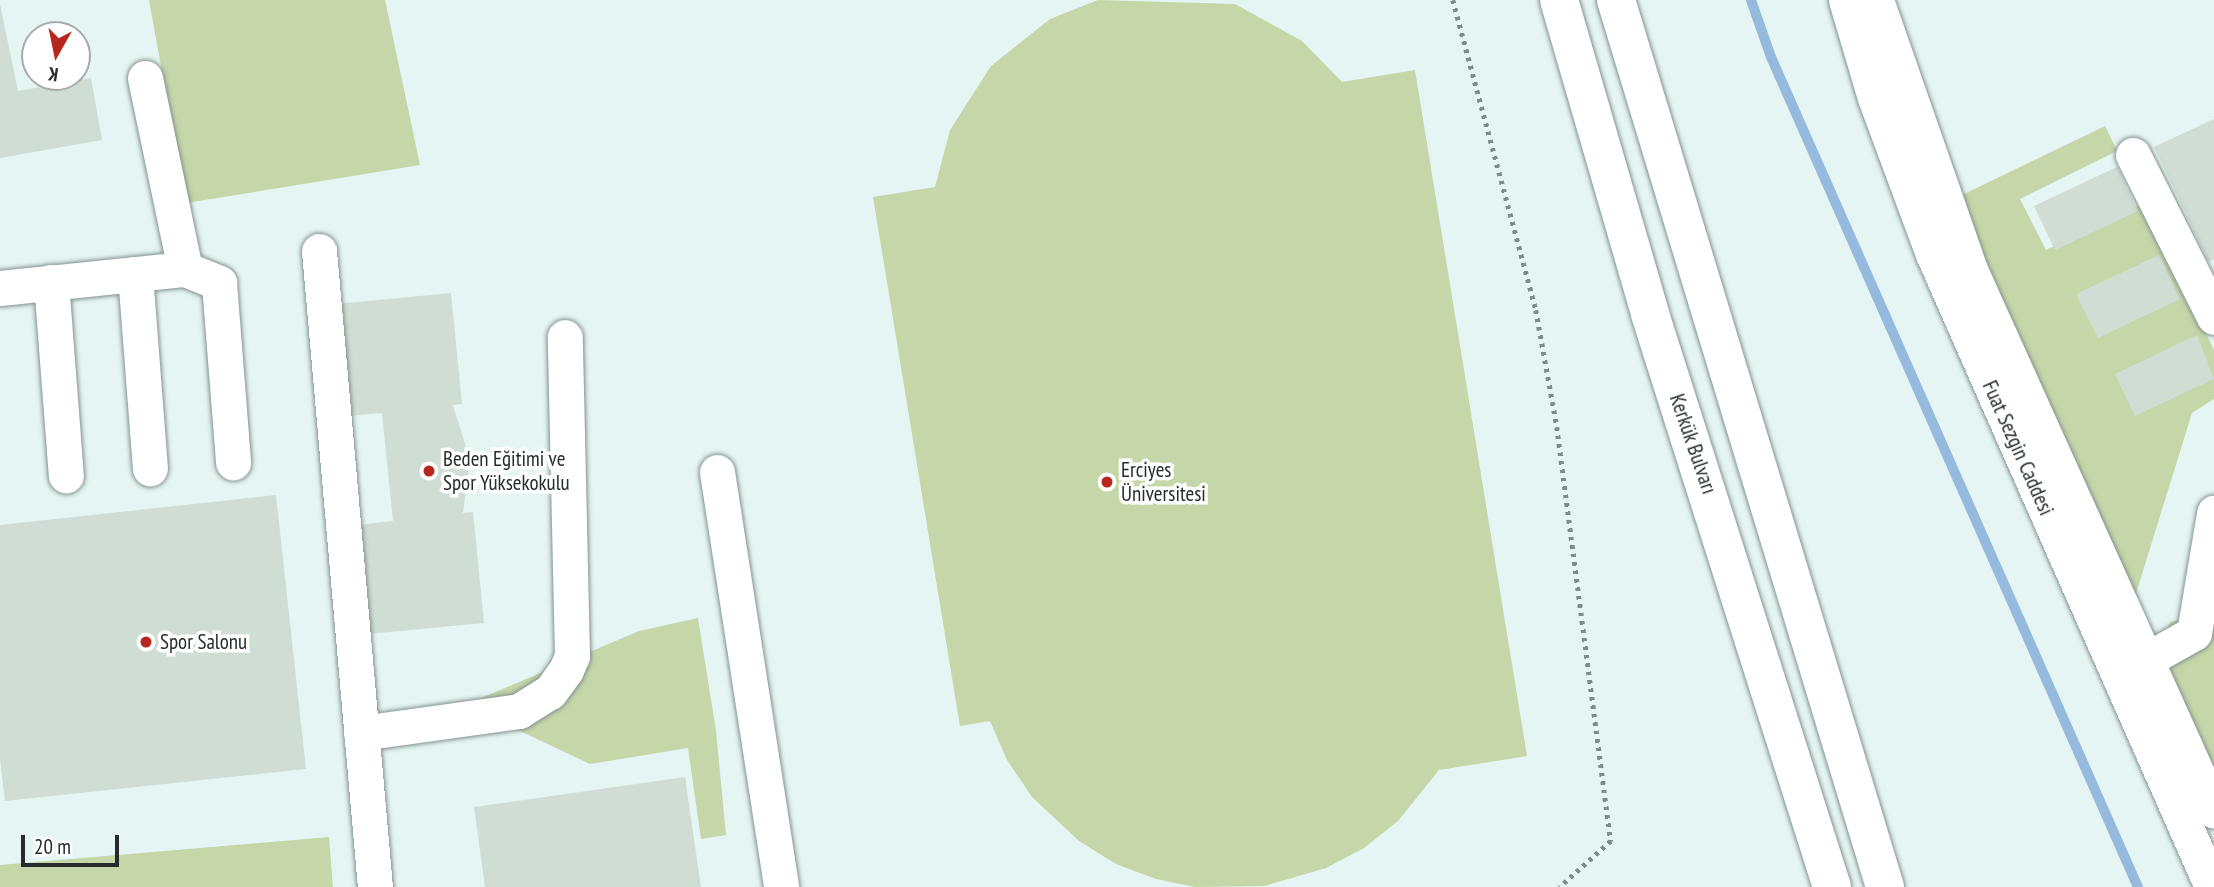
<!DOCTYPE html>
<html>
<head>
<meta charset="utf-8">
<style>
	body { margin:0 }
	#map { position:relative; width:2214px; height:887px; overflow:hidden; background:#e4f5f3; font-family:"PT Sans Narrow",sans-serif }
	div>[style] { position:absolute }
	[style*='--x'] { left:calc(var(--x)*1px); top:calc(var(--y)*1px); width:calc(var(--w)*1px); rotate:calc(var(--a)*1deg) }
	.green>* { inset:0; background:#c5d6a8 }
	.stream>* { height:10px; margin:-5px; padding:0 5px; transform-origin:5px; border-radius:5px; background:#96b9de }
	.building>* { inset:0; background:#d0ddd4 }
	.path>* { height:4.5px; margin-top:-2.25px; transform-origin:0; background:repeating-linear-gradient(90deg,#7f8b89 0 3.5px,transparent 0 8.5px) }
	.roads { filter:drop-shadow(0 0 2px #849491) drop-shadow(0 0 2px #849491) }
	.minor>* { height:35px; margin:-17.5px; padding:0 17.5px; transform-origin:17.5px; border-radius:17.5px; background:#fff }
	.major>* { height:38px; margin:-19px; padding:0 19px; transform-origin:19px; border-radius:19px; background:#fff }
	.dots>* { width:19px; height:19px; translate:-50% -50%; box-sizing:border-box; border:4px solid #fff; border-radius:50% }
	span { translate:-50% -50%; white-space:nowrap; text-align:center; line-height:1.15; -webkit-text-stroke:7px #fff; paint-order:stroke }
	.street-label { font-size:21px; color:#252c2b }
	.poi-label { font-size:21px; color:#252c2b }
	.left { translate:0 -50%; text-align:left }
	.north { position:absolute; left:21px; top:21px; width:70px; height:70px; box-sizing:border-box; background:#fff; border:2px solid #a8abaa; border-radius:50%; rotate:189deg; font-size:19px; font-weight:700; line-height:28px; text-align:center; color:#252c2b }
	.north::after { content:''; display:block; margin:auto; width:24px; height:32px; background:#b6281d; clip-path:polygon(50% 0,100% 100%,50% 72%,0 100%) }
	.scale { position:absolute; left:21px; top:835px; width:98px; height:32px; box-sizing:border-box; border:4px solid #252c2b; border-top:0; padding-left:9px; font-size:21px; line-height:24px; white-space:nowrap; color:#252c2b; -webkit-text-stroke:5px #fff; paint-order:stroke }
</style>
</head>
<body>
<div id="map">
	<div class="green">
		<i style="clip-path:polygon(149px 0,385px 0,420px 165px,186px 203px)"></i>
		<i style="clip-path:polygon(1098px 0,1235px 4px,1302px 41px,1342px 82px,1415px 70px,1527px 756px,1439px 770px,1398px 821px,1364px 848px,1326px 868px,1264px 886px,1195px 887px,1156px 879px,1116px 864px,1079px 841px,1032px 797px,1007px 760px,990px 721px,960px 726px,873px 197px,935px 187px,950px 130px,991px 66px,1050px 19px)"></i>
		<i style="clip-path:polygon(2105px 126px,2117px 151px,2020px 199px,2046px 250px,2143px 203px,2214px 350px,2214px 399px,2192px 413px,2134px 600px,1958px 197px)"></i>
		<i style="clip-path:polygon(2194px 617px,2214px 624px,2214px 778px,2159px 657px,2170px 622px)"></i>
		<i style="clip-path:polygon(698px 618px,716px 731px,726px 835px,701px 839px,688px 748px,590px 764px,465px 705px,639px 631px)"></i>
		<i style="clip-path:polygon(329px 837px,333px 887px,0 887px,0 865px)"></i>
	</div>
	<div class="stream">
		<i style="--x:1751;--y:0;--w:60;--a:70.7"></i>
		<i style="--x:1771;--y:57;--w:908;--a:66.15"></i>
	</div>
	<div class="building">
		<i style="clip-path:polygon(0 4px,18px 91px,91px 78px,102px 140px,0 158px)"></i>
		<i style="clip-path:polygon(2214px 119px,2214px 259px,2209px 262px,2154px 147px)"></i>
		<i style="clip-path:polygon(2117px 167px,2138px 211px,2055px 250px,2034px 206px)"></i>
		<i style="clip-path:polygon(2159px 255px,2180px 299px,2098px 338px,2076px 294px)"></i>
		<i style="clip-path:polygon(451px 293px,462px 404px,453px 405px,470px 460px,463px 513px,473px 512px,484px 623px,369px 634px,358px 525px,393px 521px,382px 413px,347px 416px,336px 304px)"></i>
		<i style="clip-path:polygon(2197px 335px,2214px 379px,2135px 416px,2115px 374px)"></i>
		<i style="clip-path:polygon(276px 495px,306px 769px,5px 801px,0 759px,0 525px)"></i>
		<i style="clip-path:polygon(685px 777px,701px 887px,485px 887px,474px 807px)"></i>
	</div>
	<div class="path">
		<i style="--x:1453;--y:0;--w:321;--a:75"></i>
		<i style="--x:1536;--y:310;--w:119;--a:79.8"></i>
		<i style="--x:1557;--y:427;--w:418;--a:82.6"></i>
		<i style="--x:1611;--y:841;--w:69;--a:138"></i>
	</div>
	<div class="roads">
		<div class="minor">
			<i style="--x:1846;--y:0;--w:102;--a:73.5"></i>
			<i style="--x:1875;--y:98;--w:166;--a:69.6"></i>
			<i style="--x:1933;--y:254;--w:692;--a:66.21"></i>
			<i style="--x:1876;--y:0;--w:286;--a:70.8"></i>
			<i style="--x:1970;--y:270;--w:593;--a:65.72"></i>
			<i style="--x:145;--y:78;--w:195;--a:78.2"></i>
			<i style="--x:2133;--y:155;--w:181;--a:63.4"></i>
			<i style="--x:319;--y:251;--w:638;--a:84.97"></i>
			<i style="--x:135;--y:274;--w:195;--a:85.6"></i>
			<i style="--x:51;--y:282;--w:194;--a:85.6"></i>
			<i style="--x:0;--y:288;--w:186;--a:-5.9"></i>
			<i style="--x:185;--y:269;--w:37;--a:22"></i>
			<i style="--x:219;--y:283;--w:180;--a:85.5"></i>
			<i style="--x:717;--y:472;--w:420;--a:81.2"></i>
			<i style="--x:2146;--y:660;--w:55;--a:-29.4"></i>
			<i style="--x:2194;--y:633;--w:122;--a:-80.5"></i>
			<i style="--x:361;--y:733;--w:160;--a:-7.9"></i>
			<i style="--x:519;--y:711;--w:36;--a:-32"></i>
			<i style="--x:550;--y:692;--w:27;--a:-54"></i>
			<i style="--x:566;--y:670;--w:15;--a:-67"></i>
			<i style="--x:572;--y:656;--w:319;--a:-91.3"></i>
		</div>
		<div class="major">
			<i style="--x:1559;--y:0;--w:327;--a:73.8"></i>
			<i style="--x:1650;--y:314;--w:601;--a:72.38"></i>
			<i style="--x:1616;--y:0;--w:927;--a:73.13"></i>
		</div>
	</div>
	<div class="dots">
		<i style="left:429px;top:471px;background:#b6281d"></i>
		<i style="left:1107px;top:482px;background:#b6281d"></i>
		<i style="left:146px;top:642px;background:#b6281d"></i>
	</div>
	<div class="street-label">
		<span style="left:1693px;top:444px;rotate:71deg">Kerkük Bulvarı</span>
		<span style="left:2018px;top:448px;rotate:66deg">Fuat Sezgin Caddesi</span>
	</div>
	<div class="poi-label">
		<span class="left" style="left:443px;top:471px">Beden Eğitimi ve<br>Spor Yüksekokulu</span>
		<span class="left" style="left:1121px;top:482px">Erciyes<br>Üniversitesi</span>
		<span class="left" style="left:160px;top:642px">Spor Salonu</span>
	</div>
	<div class="north">K</div>
	<div class="scale">20 m</div>
</div>
</body>
</html>
